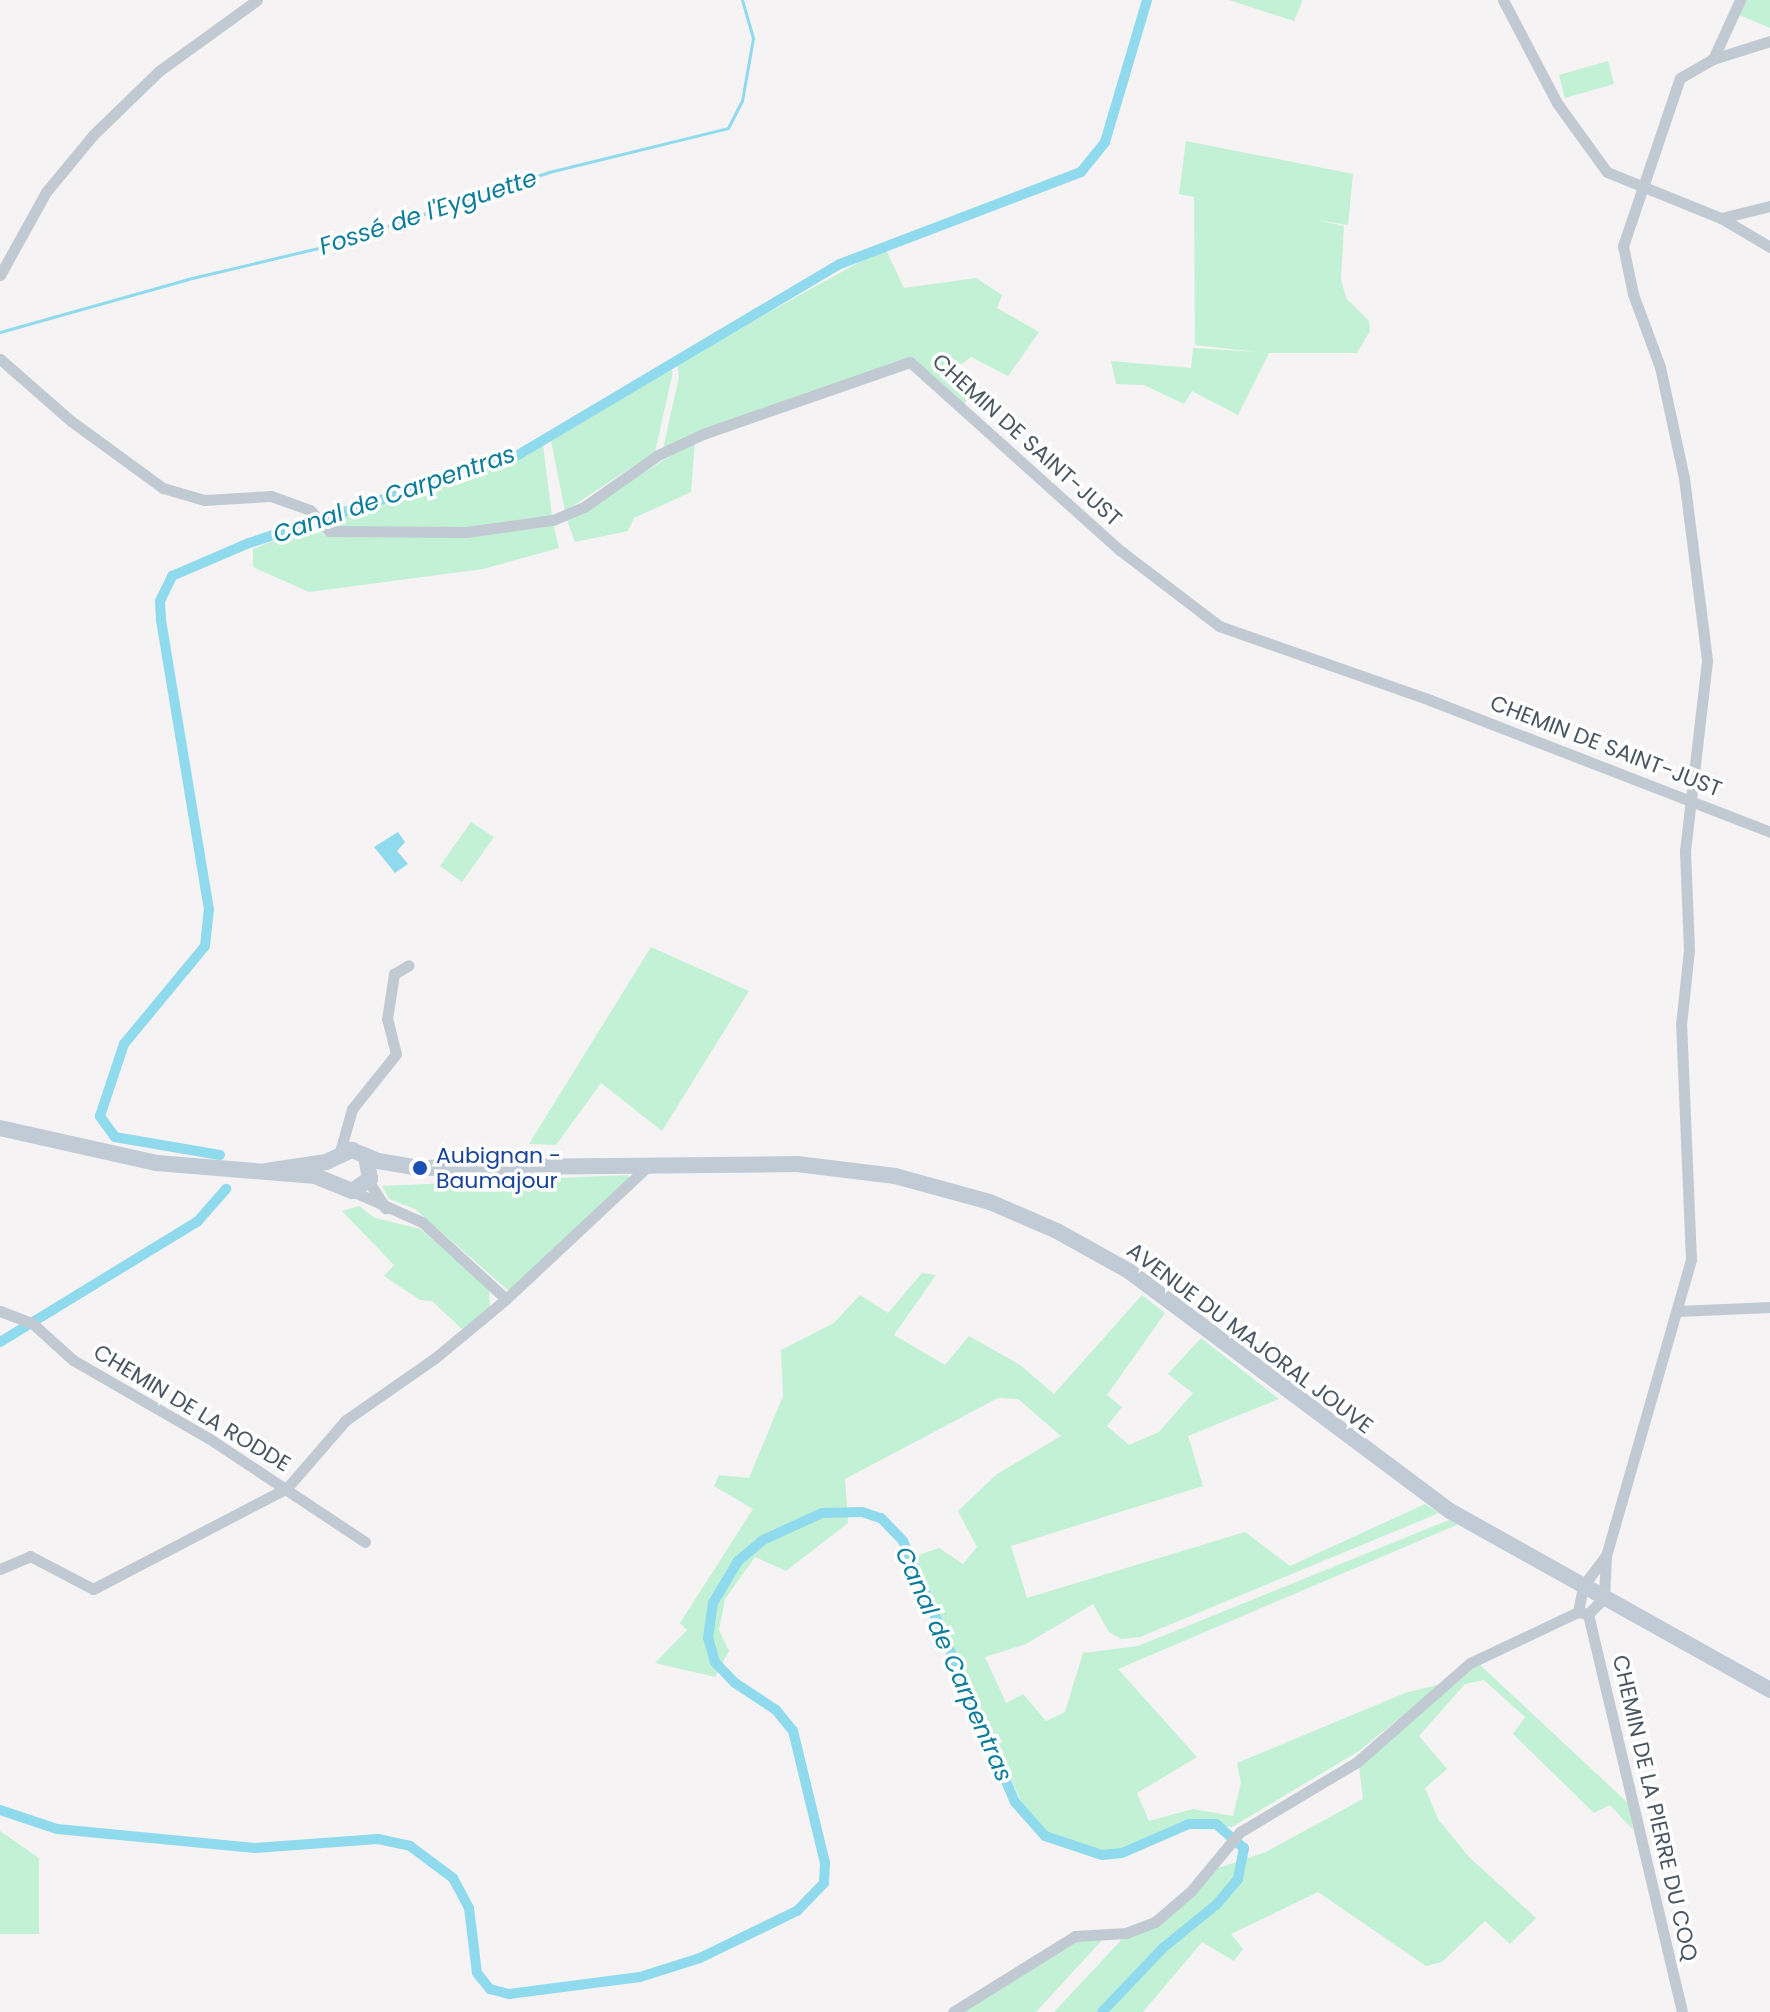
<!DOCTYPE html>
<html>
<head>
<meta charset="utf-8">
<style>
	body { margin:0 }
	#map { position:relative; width:1770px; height:2012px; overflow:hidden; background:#f5f3f3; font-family:Poppins,sans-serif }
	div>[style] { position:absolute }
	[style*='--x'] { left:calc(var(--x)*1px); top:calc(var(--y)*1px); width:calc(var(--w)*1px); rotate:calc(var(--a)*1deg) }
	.green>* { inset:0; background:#c3f1d5 }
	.water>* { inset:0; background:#90daee }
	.stream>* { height:3px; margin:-1.5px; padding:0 1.5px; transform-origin:1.5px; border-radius:1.5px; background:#90daee }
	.canal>* { height:10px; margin:-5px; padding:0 5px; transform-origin:5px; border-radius:5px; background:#90daee }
	.street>* { height:11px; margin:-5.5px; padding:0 5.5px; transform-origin:5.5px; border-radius:5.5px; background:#c1cad2 }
	.secondary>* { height:16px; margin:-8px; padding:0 8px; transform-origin:8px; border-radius:8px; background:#c1cbd6 }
	.dots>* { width:22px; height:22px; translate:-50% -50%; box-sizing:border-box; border:4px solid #fff; border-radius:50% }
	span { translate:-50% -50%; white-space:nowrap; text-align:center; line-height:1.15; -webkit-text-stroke:7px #fff; paint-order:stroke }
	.street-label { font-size:22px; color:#4a5661 }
	.transit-label { font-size:22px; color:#164399 }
	.left { translate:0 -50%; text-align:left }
	.water-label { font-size:24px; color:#0c7c9b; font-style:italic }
</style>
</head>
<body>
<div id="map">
	<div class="green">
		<i style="clip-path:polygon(1229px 0,1302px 0,1302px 2px,1294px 21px)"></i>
		<i style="clip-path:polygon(1746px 0,1770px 0,1770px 28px,1737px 14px)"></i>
		<i style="clip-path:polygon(1608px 61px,1614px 84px,1565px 98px,1559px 75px)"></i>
		<i style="clip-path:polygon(1186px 141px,1353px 174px,1348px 225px,1316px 220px,1344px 226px,1341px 279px,1346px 298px,1369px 321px,1370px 331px,1357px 353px,1269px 353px,1238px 415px,1192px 391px,1184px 404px,1144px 385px,1116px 384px,1111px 361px,1191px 368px,1193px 348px,1257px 352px,1195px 345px,1194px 197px,1179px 194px)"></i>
		<i style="clip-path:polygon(885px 248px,904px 288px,976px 278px,1002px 295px,997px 308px,1039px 332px,1008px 376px,971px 357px,952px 371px,967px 401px,963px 404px,910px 358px,663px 449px,679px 377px,677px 363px)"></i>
		<i style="clip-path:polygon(669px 367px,673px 372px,655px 452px,565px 511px,551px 441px)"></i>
		<i style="clip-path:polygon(695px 441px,691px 492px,634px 518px,628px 531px,575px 542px,567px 520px)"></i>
		<i style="clip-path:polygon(543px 445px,552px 516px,470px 529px,329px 528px,324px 520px,514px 460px)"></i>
		<i style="clip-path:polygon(553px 524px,559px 548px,483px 569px,309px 592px,253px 567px,253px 549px,315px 525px,325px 536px,374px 537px,466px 536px)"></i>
		<i style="clip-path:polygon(471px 822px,494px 837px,462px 882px,440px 866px)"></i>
		<i style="clip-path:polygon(651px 947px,749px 991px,662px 1131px,601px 1083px,556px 1145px,529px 1144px)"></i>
		<i style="clip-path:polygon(628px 1175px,631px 1180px,509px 1291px,415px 1209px,389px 1199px,382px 1186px)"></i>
		<i style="clip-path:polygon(359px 1206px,375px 1218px,420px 1229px,489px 1287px,490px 1309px,462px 1329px,432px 1301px,420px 1300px,384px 1276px,394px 1265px,342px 1211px)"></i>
		<i style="clip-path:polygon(922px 1273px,936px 1275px,894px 1335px,945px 1365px,969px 1336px,1020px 1365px,1054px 1394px,1142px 1295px,1165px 1313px,1107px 1395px,1122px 1407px,1107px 1426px,1129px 1445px,1159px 1432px,1193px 1393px,1168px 1374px,1201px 1338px,1279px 1399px,1188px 1436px,1203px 1486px,1011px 1546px,1027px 1598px,1245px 1532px,1290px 1566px,1425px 1504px,1439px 1513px,1140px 1637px,1121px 1639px,1109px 1632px,1093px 1604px,1026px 1644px,985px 1657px,1006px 1703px,1023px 1694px,1046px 1721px,1065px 1712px,1083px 1653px,1138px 1646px,1449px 1520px,1459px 1524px,1118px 1669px,1197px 1757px,1137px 1793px,1149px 1821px,1193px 1809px,1233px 1816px,1241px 1783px,1237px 1763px,1405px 1693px,1441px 1684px,1359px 1751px,1232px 1827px,1188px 1822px,1120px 1851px,1102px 1852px,1046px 1834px,1028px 1817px,915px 1563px,919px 1555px,939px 1548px,963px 1564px,977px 1547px,958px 1511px,997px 1474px,1061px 1436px,1018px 1399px,998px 1398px,845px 1479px,848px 1523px,786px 1571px,755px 1557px,725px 1599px,719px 1630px,729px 1651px,715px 1677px,655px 1663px,687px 1630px,680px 1623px,753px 1509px,714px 1486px,719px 1475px,749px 1478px,783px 1396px,781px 1350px,834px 1323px,860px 1295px,888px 1313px)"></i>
		<i style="clip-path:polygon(1479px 1664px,1629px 1804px,1633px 1830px,1610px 1805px,1594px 1813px,1513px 1734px,1525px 1717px,1484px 1680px,1465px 1684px,1419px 1736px,1447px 1769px,1425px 1788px,1438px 1819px,1469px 1857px,1536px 1918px,1510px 1944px,1485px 1921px,1442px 1962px,1426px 1966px,1318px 1892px,1231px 1934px,1243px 1949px,1234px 1961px,1202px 1942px,1143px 2012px,1054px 2012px,1127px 1934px,1138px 1933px,1215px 1869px,1266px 1852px,1363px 1799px,1359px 1766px)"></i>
		<i style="clip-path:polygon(0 1831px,39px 1858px,39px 1934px,0 1934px)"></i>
		<i style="clip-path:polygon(1103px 1939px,1036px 2012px,959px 2012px,1065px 1941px)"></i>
	</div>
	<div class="water">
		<i style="clip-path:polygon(398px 832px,405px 842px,397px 851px,408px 864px,395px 873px,374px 847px)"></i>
	</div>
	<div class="stream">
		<i style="--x:0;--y:332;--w:195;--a:-15.7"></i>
		<i style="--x:188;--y:279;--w:147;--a:-13.4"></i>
		<i style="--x:331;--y:245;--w:230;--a:-18.5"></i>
		<i style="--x:549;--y:172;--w:184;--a:-13.8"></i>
		<i style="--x:728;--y:128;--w:30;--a:-63"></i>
		<i style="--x:742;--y:101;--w:64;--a:-80.1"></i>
		<i style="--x:753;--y:38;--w:40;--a:-106"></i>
	</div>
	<div class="canal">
		<i style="--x:220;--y:1155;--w:107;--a:-170.3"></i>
		<i style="--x:115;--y:1137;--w:26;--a:-126"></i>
		<i style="--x:100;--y:1116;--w:76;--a:-71.6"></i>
		<i style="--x:124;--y:1044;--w:127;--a:-50.4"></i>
		<i style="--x:205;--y:946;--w:36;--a:-84"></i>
		<i style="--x:209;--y:910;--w:294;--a:-99.4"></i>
		<i style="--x:161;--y:620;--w:19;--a:-93"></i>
		<i style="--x:160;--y:601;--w:28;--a:-64"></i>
		<i style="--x:172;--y:576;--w:84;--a:-23.2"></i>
		<i style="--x:249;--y:543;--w:283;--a:-18.1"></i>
		<i style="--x:518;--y:455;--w:374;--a:-30.7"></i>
		<i style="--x:840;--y:264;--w:258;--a:-20.9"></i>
		<i style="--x:1081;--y:172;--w:38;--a:-51"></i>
		<i style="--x:1105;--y:142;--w:148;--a:-73.5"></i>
		<i style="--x:0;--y:1342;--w:232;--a:-31.4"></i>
		<i style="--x:198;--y:1221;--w:43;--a:-48.8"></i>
		<i style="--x:0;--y:1810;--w:60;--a:18.4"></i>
		<i style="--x:57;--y:1829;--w:199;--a:5.5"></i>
		<i style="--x:255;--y:1848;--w:123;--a:-4.2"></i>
		<i style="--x:378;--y:1839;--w:33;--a:12"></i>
		<i style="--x:410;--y:1846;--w:54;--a:36.7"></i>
		<i style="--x:453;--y:1878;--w:34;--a:62"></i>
		<i style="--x:469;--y:1908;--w:65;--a:83"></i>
		<i style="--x:477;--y:1973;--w:21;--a:51"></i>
		<i style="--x:490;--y:1989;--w:20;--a:15"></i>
		<i style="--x:509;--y:1994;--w:132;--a:-7.4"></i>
		<i style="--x:640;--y:1977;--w:63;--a:-17.6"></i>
		<i style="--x:700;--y:1958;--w:108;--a:-25.9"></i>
		<i style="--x:797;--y:1911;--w:39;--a:-46"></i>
		<i style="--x:824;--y:1883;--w:20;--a:-87"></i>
		<i style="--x:825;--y:1863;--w:136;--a:-103.6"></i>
		<i style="--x:793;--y:1731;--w:27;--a:-129"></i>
		<i style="--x:776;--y:1710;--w:49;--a:-146.6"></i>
		<i style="--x:735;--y:1683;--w:29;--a:-134"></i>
		<i style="--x:715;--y:1662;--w:25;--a:-106"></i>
		<i style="--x:708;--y:1638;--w:35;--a:-82"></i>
		<i style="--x:713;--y:1603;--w:49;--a:-59.2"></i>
		<i style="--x:738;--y:1561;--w:33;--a:-40"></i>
		<i style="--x:763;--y:1540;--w:65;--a:-24.6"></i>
		<i style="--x:822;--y:1513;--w:40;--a:-1.4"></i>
		<i style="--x:862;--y:1512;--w:20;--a:18"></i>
		<i style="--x:881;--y:1518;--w:32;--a:46"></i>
		<i style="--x:903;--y:1541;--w:284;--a:66.8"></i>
		<i style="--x:1015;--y:1802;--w:45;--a:48.6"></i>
		<i style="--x:1045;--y:1836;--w:60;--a:18.4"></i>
		<i style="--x:1102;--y:1855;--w:20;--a:-6"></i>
		<i style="--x:1122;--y:1853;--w:73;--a:-23.4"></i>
		<i style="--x:1189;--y:1824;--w:27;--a:0"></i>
		<i style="--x:1216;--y:1824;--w:37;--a:41"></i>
		<i style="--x:1244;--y:1848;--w:32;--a:101"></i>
		<i style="--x:1238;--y:1879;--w:33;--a:130"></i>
		<i style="--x:1217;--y:1904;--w:70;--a:140.8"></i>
		<i style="--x:1163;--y:1948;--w:88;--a:133.6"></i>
	</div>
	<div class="street">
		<i style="--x:1503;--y:0;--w:116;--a:62.3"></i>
		<i style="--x:1557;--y:103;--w:85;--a:54.1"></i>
		<i style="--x:1607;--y:172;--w:123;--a:22"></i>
		<i style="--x:1721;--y:218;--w:57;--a:30.6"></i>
		<i style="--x:1713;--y:59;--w:60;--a:-17.5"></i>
		<i style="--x:1721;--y:218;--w:50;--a:-13.8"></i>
		<i style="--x:0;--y:275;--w:95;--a:-61"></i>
		<i style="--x:46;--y:192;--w:74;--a:-50.5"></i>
		<i style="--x:93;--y:135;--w:92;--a:-44.1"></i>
		<i style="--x:159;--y:71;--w:121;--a:-35.9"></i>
		<i style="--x:0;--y:359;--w:94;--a:41.1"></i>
		<i style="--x:71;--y:421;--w:114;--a:36.1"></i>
		<i style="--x:163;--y:488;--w:43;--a:16.3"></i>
		<i style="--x:204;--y:500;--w:67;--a:-3.4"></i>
		<i style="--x:271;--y:496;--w:41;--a:19.7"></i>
		<i style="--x:310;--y:510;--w:28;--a:48"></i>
		<i style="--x:329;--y:531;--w:137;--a:0.4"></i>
		<i style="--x:466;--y:532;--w:88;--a:-7.9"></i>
		<i style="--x:553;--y:520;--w:34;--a:-23"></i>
		<i style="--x:584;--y:507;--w:90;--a:-35.1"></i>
		<i style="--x:658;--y:455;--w:50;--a:-25"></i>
		<i style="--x:703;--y:434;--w:219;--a:-19.2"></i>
		<i style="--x:910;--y:362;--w:283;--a:41.9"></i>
		<i style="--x:1121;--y:551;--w:123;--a:37.4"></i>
		<i style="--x:1219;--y:626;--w:224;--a:19.3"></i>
		<i style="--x:1430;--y:700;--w:365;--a:21.2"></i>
		<i style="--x:339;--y:1155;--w:48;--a:-74.2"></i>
		<i style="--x:352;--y:1109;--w:70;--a:-51.3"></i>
		<i style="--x:396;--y:1054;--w:36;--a:-104"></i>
		<i style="--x:387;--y:1019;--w:46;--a:-81.2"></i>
		<i style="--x:394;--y:974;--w:17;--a:-31"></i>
		<i style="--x:369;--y:1182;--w:31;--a:58"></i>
		<i style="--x:352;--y:1191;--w:77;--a:23.9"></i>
		<i style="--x:422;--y:1222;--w:114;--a:42.5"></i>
		<i style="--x:0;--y:1311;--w:34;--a:21"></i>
		<i style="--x:32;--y:1323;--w:55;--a:42.1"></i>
		<i style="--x:73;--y:1360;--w:158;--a:30"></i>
		<i style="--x:210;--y:1439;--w:186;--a:33.6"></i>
		<i style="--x:1678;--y:1311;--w:92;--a:-2.5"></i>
		<i style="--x:0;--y:1569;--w:33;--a:-23"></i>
		<i style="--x:30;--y:1556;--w:71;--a:27.6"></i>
		<i style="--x:93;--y:1589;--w:219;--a:-27.5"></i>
		<i style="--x:287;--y:1488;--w:90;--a:-49.1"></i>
		<i style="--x:346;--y:1420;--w:108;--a:-34.9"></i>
		<i style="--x:435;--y:1358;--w:92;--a:-39.7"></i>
		<i style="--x:506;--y:1299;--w:196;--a:-43.1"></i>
		<i style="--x:1578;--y:1612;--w:26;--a:-79"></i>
		<i style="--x:1583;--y:1586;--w:38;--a:-53"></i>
		<i style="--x:1588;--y:1614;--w:409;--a:76.7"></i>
		<i style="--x:953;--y:2012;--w:144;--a:-31.9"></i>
		<i style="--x:1075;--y:1936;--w:51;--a:-3.4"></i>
		<i style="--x:1126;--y:1933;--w:31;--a:-21"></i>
		<i style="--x:1155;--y:1922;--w:48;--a:-40.7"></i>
		<i style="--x:1191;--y:1891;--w:77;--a:-50.3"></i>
		<i style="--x:1240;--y:1832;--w:136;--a:-30.9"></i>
		<i style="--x:1357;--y:1762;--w:150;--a:-41.2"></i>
		<i style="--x:1470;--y:1663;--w:119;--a:-25.3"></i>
		<i style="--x:1578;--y:1612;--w:10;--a:11"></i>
		<i style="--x:1588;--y:1614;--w:23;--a:-45"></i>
		<i style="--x:1604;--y:1598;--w:42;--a:-87.3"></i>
		<i style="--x:1606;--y:1556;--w:308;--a:-74"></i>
		<i style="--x:1691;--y:1260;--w:235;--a:-92.4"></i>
		<i style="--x:1681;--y:1025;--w:75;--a:-83.9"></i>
		<i style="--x:1689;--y:950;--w:99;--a:-92.3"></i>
		<i style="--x:1685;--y:851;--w:192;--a:-83.4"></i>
		<i style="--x:1707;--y:660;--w:183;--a:-97.2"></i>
		<i style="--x:1684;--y:478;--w:114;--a:-102.2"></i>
		<i style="--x:1660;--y:367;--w:78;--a:-110.3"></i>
		<i style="--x:1633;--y:294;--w:49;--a:-101.8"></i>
		<i style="--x:1623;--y:246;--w:177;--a:-71.3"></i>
		<i style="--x:1680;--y:78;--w:38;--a:-30"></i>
		<i style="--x:1713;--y:59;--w:65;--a:-65.4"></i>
	</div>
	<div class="secondary">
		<i style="--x:0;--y:1128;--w:161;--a:12.6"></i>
		<i style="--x:157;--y:1163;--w:159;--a:4.7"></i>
		<i style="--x:315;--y:1176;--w:40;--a:22"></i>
		<i style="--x:352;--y:1191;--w:22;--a:-34"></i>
		<i style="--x:370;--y:1179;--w:23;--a:-100"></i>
		<i style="--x:266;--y:1171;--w:61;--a:-8.5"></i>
		<i style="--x:326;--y:1162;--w:29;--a:-25"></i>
		<i style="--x:352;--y:1150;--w:28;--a:23"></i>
		<i style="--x:378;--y:1161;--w:43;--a:9.5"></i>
		<i style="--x:420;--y:1168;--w:377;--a:-0.6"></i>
		<i style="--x:797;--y:1164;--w:99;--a:7"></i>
		<i style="--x:895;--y:1176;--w:98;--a:15.3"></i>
		<i style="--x:990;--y:1202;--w:73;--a:23.4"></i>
		<i style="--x:1057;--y:1231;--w:82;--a:29.1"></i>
		<i style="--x:1129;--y:1271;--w:401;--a:36.8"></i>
		<i style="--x:1450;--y:1511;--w:367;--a:29.2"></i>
	</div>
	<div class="dots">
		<i style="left:420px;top:1168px;background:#1a4fb4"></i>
	</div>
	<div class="street-label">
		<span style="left:1027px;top:440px;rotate:42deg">CHEMIN DE SAINT-JUST</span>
		<span style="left:1606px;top:746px;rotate:21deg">CHEMIN DE SAINT-JUST</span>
		<span style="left:1250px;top:1338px;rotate:37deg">AVENUE DU MAJORAL JOUVE</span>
		<span style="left:192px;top:1408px;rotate:31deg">CHEMIN DE LA RODDE</span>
		<span style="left:1655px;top:1808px;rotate:77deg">CHEMIN DE LA PIERRE DU COQ</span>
	</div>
	<div class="transit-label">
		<span class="left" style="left:436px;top:1168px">Aubignan -<br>Baumajour</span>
	</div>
	<div class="water-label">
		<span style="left:428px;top:212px;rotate:-18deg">Fossé de l'Eyguette</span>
		<span style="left:394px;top:494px;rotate:-19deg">Canal de Carpentras</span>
		<span style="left:954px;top:1664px;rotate:66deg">Canal de Carpentras</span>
	</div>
</div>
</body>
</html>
